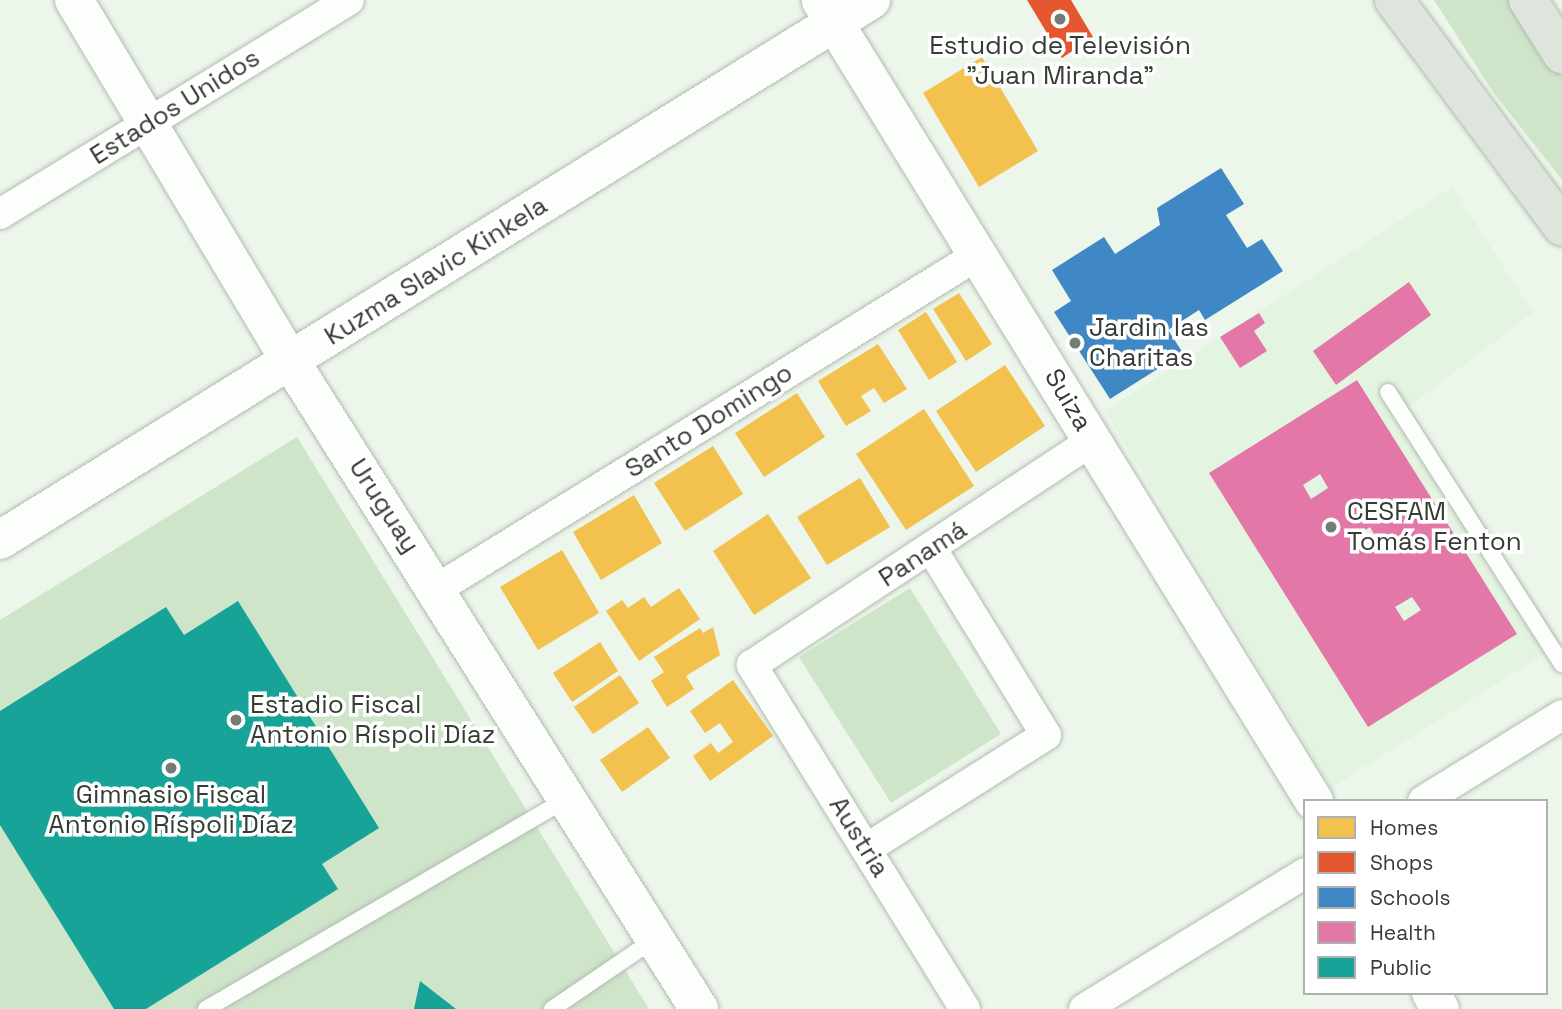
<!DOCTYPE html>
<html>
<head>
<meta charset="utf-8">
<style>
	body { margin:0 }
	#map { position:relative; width:1562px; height:1009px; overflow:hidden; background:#ecf6ea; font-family:"Space Grotesk",sans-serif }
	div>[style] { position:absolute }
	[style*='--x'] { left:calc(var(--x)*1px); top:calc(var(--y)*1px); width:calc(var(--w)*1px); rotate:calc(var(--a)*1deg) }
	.built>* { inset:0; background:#e3f4e0 }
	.green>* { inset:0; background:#cee5ca }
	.homes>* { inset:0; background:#f2c14e }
	.shops>* { inset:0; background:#e4572e }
	.schools>* { inset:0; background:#3f88c5 }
	.health>* { inset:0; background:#e377a8 }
	.public>* { inset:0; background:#17a398 }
	.roads { filter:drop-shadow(0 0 2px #b3bbb2) drop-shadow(0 0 2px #b3bbb2) }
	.service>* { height:16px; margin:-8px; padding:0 8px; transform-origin:8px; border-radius:8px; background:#fcfefc }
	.minor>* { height:30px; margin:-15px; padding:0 15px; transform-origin:15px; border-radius:15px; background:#fcfefc }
	.tertiary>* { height:38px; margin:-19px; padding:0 19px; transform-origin:19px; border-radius:19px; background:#fcfefc }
	.primary>* { height:38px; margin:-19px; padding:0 19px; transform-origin:19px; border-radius:19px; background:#dee5dc }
	.dots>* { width:19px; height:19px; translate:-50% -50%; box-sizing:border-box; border:4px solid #fff; border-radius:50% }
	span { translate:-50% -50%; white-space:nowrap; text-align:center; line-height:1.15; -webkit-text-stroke:7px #fff; paint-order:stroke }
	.poi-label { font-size:26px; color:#343c33 }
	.left { translate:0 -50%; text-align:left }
	.street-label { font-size:26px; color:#343c33 }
	.legend { position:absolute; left:1303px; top:799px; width:245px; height:196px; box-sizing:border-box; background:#fff; border:2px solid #aeb1ad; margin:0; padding:9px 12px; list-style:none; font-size:21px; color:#343c33 }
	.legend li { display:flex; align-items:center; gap:14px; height:35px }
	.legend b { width:35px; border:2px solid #aeb1ad }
</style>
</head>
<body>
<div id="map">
	<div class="built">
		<i style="clip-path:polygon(1452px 187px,1533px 312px,1409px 407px,1561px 643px,1331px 788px,1105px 411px)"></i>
	</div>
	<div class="green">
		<i style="clip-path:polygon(1434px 0,1513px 0,1562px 76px,1562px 180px,1493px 92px)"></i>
		<i style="clip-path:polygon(297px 437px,649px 1009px,0 1009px,0 620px)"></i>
		<i style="clip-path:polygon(910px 588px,1001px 734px,891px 803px,799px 657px)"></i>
	</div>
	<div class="homes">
		<i style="clip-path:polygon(982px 57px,1038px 151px,979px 187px,923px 93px)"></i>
		<i style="clip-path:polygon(959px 293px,992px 344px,966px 361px,933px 309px)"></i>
		<i style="clip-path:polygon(926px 312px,957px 362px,929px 380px,898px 330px)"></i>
		<i style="clip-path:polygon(878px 344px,907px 389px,884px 403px,874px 388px,861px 396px,871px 411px,846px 426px,818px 381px)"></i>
		<i style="clip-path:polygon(1005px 365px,1045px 426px,976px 472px,936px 411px)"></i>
		<i style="clip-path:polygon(797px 393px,825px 437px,764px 477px,735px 433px)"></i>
		<i style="clip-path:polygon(924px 409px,974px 486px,906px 530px,856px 454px)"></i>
		<i style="clip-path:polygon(713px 446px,743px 494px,685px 531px,654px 483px)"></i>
		<i style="clip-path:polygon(860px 478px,890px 527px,827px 565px,797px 517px)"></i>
		<i style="clip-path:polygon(634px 495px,662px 543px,601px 580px,573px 532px)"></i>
		<i style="clip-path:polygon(768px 514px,811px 578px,754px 615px,713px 551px)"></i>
		<i style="clip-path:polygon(562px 550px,599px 613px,538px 650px,500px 587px)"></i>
		<i style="clip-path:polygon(679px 588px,700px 619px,639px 661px,606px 611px,622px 600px,628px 608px,644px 597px,651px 607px)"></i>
		<i style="clip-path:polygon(713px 627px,720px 655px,686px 676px,694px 689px,667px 707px,651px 681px,664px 672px,654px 657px,700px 628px,703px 633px)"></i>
		<i style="clip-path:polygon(600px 642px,618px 671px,572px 702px,553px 673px)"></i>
		<i style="clip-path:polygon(620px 675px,639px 703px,593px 734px,574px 707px)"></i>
		<i style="clip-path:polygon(733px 680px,773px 736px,710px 781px,693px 756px,711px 743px,718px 753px,733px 742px,720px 723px,705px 733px,690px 711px)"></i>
		<i style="clip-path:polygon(648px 727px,670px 758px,622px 792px,600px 760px)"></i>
	</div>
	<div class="shops">
		<i style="clip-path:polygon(1027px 0,1071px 0,1093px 37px,1062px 58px)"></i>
	</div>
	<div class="schools">
		<i style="clip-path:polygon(1221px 168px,1244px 204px,1226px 215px,1247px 248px,1262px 239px,1283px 271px,1205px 320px,1199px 310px,1168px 330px,1183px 353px,1110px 399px,1054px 312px,1071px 301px,1052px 270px,1104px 237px,1115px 254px,1160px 225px,1157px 208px)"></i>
	</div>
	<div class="health">
		<i style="clip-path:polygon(1409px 282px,1431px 315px,1336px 385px,1313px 351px)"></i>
		<i style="clip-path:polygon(1259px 313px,1265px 323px,1254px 331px,1267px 351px,1240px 368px,1220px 337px)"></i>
		<i style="clip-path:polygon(evenodd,1357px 380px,1517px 634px,1368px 727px,1209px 473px,1357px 380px,1320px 474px,1328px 488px,1311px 499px,1303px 485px,1320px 474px,1357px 380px,1370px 527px,1378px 541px,1361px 551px,1353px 538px,1370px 527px,1357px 380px,1412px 597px,1421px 610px,1404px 621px,1395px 607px,1412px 597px)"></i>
	</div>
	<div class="public">
		<i style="clip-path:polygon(238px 601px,379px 828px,322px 864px,338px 889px,146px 1009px,114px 1009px,0 825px,0 711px,166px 607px,184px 635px)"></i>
		<i style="clip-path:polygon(420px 981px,456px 1009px,414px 1009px)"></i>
	</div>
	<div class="roads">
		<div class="service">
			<i style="--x:1388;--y:392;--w:323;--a:57.4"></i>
			<i style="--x:206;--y:1009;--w:418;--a:-30.2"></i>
			<i style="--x:552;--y:1009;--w:125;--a:-34.2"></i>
		</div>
		<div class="minor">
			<i style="--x:0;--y:214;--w:409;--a:-31.5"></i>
			<i style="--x:437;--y:589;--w:639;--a:-31.7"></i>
			<i style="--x:1423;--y:801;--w:163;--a:-31.7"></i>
			<i style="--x:866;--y:849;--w:213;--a:-32.3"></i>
			<i style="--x:1046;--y:735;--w:220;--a:-121.6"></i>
			<i style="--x:965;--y:1009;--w:405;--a:-121.8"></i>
			<i style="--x:752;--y:665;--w:407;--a:-33.4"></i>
			<i style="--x:1084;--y:1009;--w:259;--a:-31.6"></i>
		</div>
		<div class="tertiary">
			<i style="--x:74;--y:0;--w:422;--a:59.1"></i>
			<i style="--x:291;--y:362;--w:765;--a:57.76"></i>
			<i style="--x:821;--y:1;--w:940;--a:58.36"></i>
			<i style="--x:0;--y:540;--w:1025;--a:-31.8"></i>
			<i style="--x:1431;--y:993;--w:18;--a:61"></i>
		</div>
		<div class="primary">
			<i style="--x:1394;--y:0;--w:282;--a:53.4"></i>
			<i style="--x:1528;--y:0;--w:64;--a:57.8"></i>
		</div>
	</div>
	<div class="dots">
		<i style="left:1060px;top:19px;background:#747d73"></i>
		<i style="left:1075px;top:343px;background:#747d73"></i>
		<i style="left:1331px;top:527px;background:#747d73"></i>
		<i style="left:236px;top:720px;background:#747d73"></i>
		<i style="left:171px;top:768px;background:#747d73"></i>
	</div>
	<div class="poi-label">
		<span style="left:1060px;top:61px">Estudio de Televisión<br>"Juan Miranda"</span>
		<span class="left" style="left:1089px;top:343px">Jardin las<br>Charitas</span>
		<span class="left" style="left:1347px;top:527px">CESFAM<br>Tomás Fenton</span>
		<span class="left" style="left:250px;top:720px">Estadio Fiscal<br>Antonio Ríspoli Díaz</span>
		<span style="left:171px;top:810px">Gimnasio Fiscal<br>Antonio Ríspoli Díaz</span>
	</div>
	<div class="street-label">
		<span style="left:175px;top:107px;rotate:-32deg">Estados Unidos</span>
		<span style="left:436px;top:271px;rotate:-32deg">Kuzma Slavic Kinkela</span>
		<span style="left:1068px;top:400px;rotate:59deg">Suiza</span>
		<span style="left:709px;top:421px;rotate:-32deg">Santo Domingo</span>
		<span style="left:384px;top:506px;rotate:57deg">Uruguay</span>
		<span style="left:923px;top:554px;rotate:-33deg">Panamá</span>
		<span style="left:859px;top:837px;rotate:58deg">Austria</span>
	</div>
	<ul class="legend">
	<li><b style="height:19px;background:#f2c14e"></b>Homes</li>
	<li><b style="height:19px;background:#e4572e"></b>Shops</li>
	<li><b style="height:19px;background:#3f88c5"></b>Schools</li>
	<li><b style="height:19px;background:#e377a8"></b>Health</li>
	<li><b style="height:19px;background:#17a398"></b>Public</li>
	</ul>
</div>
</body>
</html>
